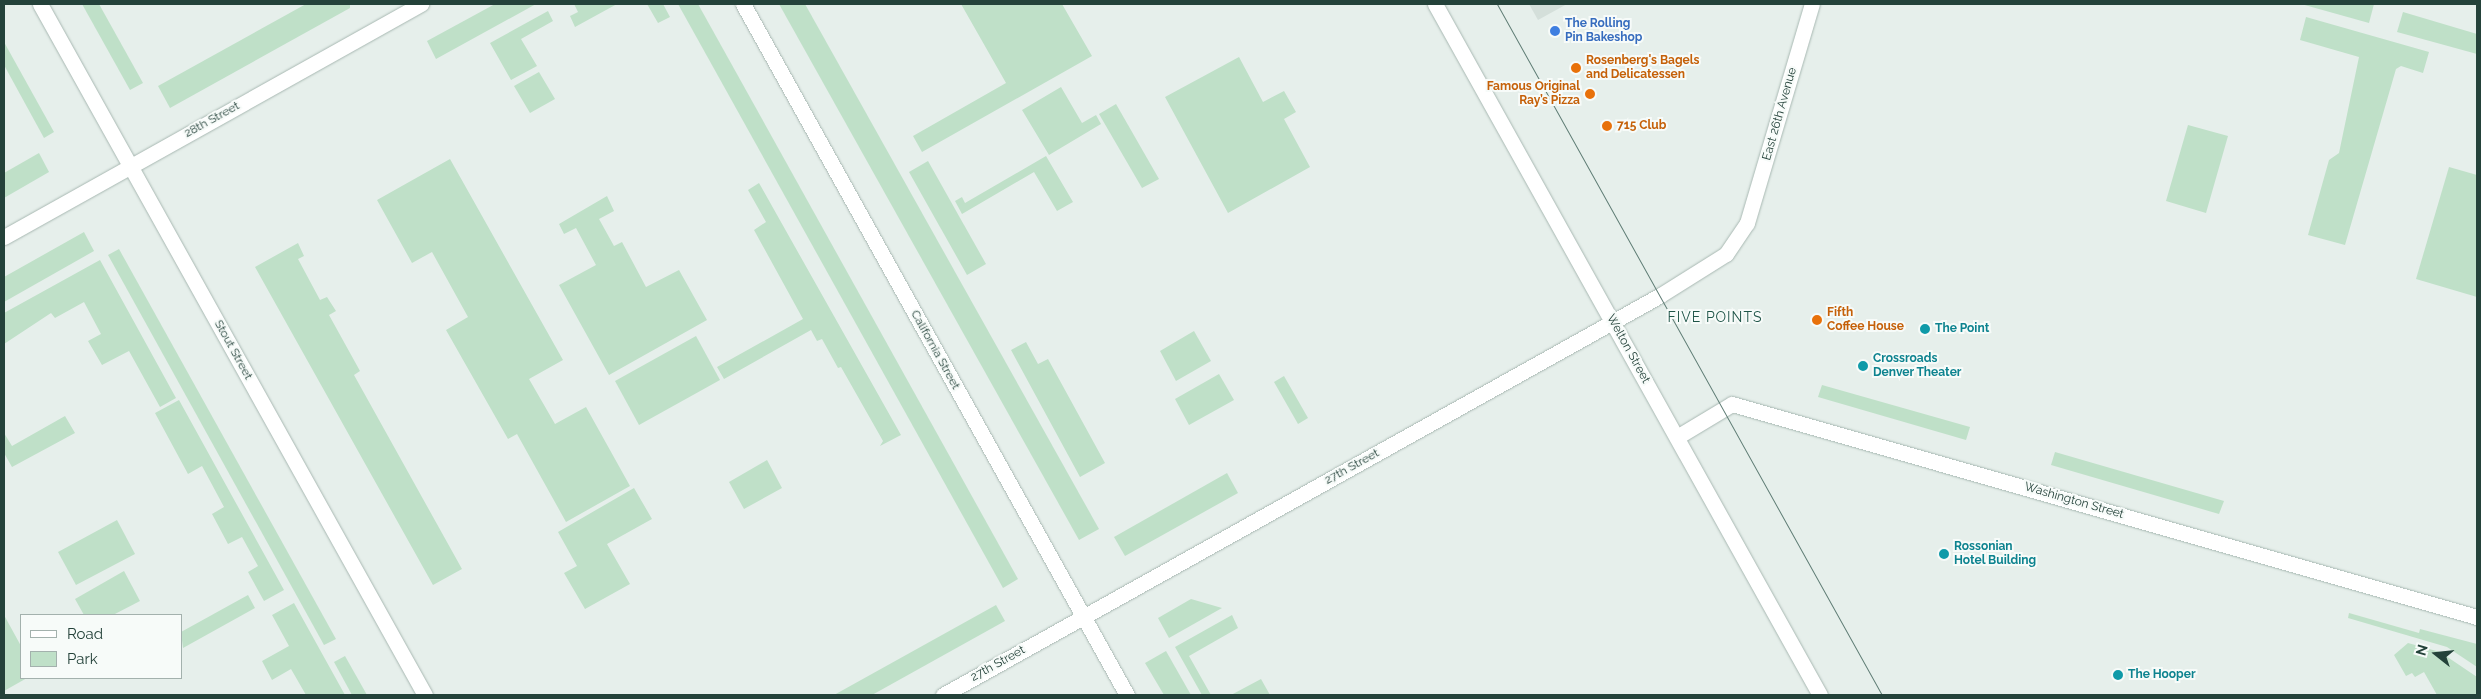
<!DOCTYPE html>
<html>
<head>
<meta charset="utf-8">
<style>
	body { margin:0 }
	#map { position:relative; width:2481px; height:699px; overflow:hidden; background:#e6efeb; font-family:Raleway,sans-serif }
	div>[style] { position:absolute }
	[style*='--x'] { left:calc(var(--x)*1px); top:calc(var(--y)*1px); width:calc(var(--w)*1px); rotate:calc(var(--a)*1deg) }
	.built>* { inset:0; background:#d4dfda }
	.green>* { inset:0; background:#bfe0c8 }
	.roads { filter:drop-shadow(0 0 1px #a8b8b2) drop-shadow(0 0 1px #a8b8b2) }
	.minor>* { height:15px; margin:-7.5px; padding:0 7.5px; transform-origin:7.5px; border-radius:7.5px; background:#fff }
	.tertiary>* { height:15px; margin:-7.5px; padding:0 7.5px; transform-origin:7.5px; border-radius:7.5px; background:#fff }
	.secondary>* { height:15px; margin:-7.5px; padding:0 7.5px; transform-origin:7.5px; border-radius:7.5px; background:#fff }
	.tram>* { height:1px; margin:-0.5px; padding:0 0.5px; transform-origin:0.5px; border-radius:0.5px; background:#5f7d75 }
	.dots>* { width:14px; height:14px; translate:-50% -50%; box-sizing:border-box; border:2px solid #f7fbf9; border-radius:50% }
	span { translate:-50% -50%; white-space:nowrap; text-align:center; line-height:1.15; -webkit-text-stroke:4px #f7fbf9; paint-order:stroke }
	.shop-label { font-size:12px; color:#366cbe; font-weight:700 }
	.left { translate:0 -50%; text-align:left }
	.food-label { font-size:12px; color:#c56008; font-weight:700 }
	.right { translate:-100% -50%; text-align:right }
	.street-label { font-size:12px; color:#24423a }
	.culture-label { font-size:12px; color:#0d838f; font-weight:700 }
	.neighbourhood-label { font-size:14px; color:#1f5548; letter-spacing:1px }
	.frame { position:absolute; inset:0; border:5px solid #24423a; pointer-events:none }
	.legend { position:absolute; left:20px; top:614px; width:162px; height:65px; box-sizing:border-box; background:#f7fbf9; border:1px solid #a3b1ad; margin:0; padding:6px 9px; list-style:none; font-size:15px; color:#24423a }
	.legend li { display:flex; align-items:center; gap:10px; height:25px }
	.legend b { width:25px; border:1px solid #a3b1ad }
	.north { position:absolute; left:2411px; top:629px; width:50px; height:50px; -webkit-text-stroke:4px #f7fbf9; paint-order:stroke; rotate:286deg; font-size:14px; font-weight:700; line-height:20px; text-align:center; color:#24423a }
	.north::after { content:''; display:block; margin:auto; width:18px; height:22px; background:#24423a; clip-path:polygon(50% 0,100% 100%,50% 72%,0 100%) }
</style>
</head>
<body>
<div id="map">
	<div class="built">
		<i style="clip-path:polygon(1529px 4px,1567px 4px,1538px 20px)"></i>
	</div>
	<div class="green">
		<i style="clip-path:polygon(82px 4px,99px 4px,143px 83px,130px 90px)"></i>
		<i style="clip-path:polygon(306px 4px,350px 4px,350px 8px,170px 108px,158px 86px)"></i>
		<i style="clip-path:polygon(495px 4px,536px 4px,436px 59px,427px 41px)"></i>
		<i style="clip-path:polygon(574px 4px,617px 4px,575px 27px,570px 16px,578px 12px)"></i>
		<i style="clip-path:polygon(647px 4px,663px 4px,670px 17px,658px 23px)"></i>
		<i style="clip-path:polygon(678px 4px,698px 4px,1018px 579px,1003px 588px)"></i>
		<i style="clip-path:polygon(779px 4px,805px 4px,1099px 529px,1079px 540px)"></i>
		<i style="clip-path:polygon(961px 4px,1062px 4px,1092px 56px,922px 152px,913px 136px,1006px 83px)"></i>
		<i style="clip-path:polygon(2301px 4px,2374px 4px,2369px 23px)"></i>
		<i style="clip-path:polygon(548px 11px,553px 21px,521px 39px,537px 66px,511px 80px,490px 43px)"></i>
		<i style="clip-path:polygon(2403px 12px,2477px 34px,2477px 54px,2397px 32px)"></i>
		<i style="clip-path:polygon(2306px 17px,2429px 52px,2423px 73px,2401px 66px,2396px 69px,2345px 245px,2308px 235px,2329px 160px,2339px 153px,2359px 57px,2300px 40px)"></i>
		<i style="clip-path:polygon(4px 42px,54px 132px,44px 138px,4px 65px)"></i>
		<i style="clip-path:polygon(1239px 57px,1263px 102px,1284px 91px,1296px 112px,1284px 119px,1310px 167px,1228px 213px,1165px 97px)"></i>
		<i style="clip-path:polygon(539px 72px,555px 99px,530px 113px,514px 86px)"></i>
		<i style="clip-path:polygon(1061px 87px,1082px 123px,1096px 115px,1101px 124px,1049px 155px,1022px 110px)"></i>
		<i style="clip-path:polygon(1116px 104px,1159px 179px,1142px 188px,1099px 114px)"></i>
		<i style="clip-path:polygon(2188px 125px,2228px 136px,2206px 213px,2166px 201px)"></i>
		<i style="clip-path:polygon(39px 153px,49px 172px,4px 198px,4px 173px)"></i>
		<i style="clip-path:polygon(1046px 156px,1073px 202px,1057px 211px,1034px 172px,962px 214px,955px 201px,962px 197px,965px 203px)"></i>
		<i style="clip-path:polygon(450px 159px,563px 360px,529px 379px,555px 424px,586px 407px,630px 486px,566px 522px,517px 434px,508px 439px,446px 330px,468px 317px,432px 252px,412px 263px,377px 200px)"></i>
		<i style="clip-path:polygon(928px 161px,986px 264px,967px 275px,909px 172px)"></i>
		<i style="clip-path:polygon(2449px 167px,2477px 175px,2477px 297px,2416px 279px)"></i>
		<i style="clip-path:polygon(759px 183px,901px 435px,880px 446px,883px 441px,841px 367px,838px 368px,822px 339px,817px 341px,811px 330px,724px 379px,717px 367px,803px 319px,754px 230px,766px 222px,748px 190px)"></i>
		<i style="clip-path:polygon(607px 196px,614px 211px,599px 219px,614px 246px,622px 242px,646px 287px,679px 270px,707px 320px,609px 375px,559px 285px,596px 265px,576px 228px,564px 234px,559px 224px)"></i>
		<i style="clip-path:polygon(84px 232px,94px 251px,4px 302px,4px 277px)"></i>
		<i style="clip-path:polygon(298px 243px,304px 256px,298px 259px,320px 300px,327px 297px,336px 311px,329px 315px,360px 371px,354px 375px,462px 569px,433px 585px,255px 267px)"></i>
		<i style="clip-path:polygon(119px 249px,336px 639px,324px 645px,108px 255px)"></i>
		<i style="clip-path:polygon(100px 260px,176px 398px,160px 407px,129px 351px,102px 365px,88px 341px,101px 334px,84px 302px,55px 318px,51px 313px,4px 344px,4px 313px)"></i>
		<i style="clip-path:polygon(1194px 331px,1211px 361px,1176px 381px,1160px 351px)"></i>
		<i style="clip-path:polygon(696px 336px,720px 380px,639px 425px,615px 381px)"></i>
		<i style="clip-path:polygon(1026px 342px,1038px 364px,1048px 359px,1105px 463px,1080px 477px,1011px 350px)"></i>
		<i style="clip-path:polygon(1219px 374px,1234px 400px,1189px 425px,1175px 399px)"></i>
		<i style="clip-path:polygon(1284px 376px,1308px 418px,1298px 424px,1274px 382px)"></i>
		<i style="clip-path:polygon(1822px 385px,1970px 427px,1966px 440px,1818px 397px)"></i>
		<i style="clip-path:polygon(179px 400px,284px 590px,264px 601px,248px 572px,258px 566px,242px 537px,228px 544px,212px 514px,224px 507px,202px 466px,188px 474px,155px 413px)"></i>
		<i style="clip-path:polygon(65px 416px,75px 433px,12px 467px,4px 453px,4px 433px,12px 446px)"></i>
		<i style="clip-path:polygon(2055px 452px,2224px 501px,2219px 514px,2051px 465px)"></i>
		<i style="clip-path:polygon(767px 460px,782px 488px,744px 509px,729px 482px)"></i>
		<i style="clip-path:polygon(1227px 473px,1238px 493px,1125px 556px,1114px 537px)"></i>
		<i style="clip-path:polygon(634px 488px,652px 519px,607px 544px,630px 584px,585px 609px,564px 573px,577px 566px,558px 532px)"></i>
		<i style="clip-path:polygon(117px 520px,135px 554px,76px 585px,58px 552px)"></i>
		<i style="clip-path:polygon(124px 571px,140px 601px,113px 615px,84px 615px,75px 599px)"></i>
		<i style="clip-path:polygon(248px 595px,255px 608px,183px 648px,181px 632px)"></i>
		<i style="clip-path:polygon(1191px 599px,1222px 608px,1169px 638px,1158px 618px)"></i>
		<i style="clip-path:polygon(294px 603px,345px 695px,306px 695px,291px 669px,272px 680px,262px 661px,289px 646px,272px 615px)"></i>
		<i style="clip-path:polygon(996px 605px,1005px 621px,872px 695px,834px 695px)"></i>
		<i style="clip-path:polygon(2349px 613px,2419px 633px,2420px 629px,2477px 644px,2477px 667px,2447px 647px,2348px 618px)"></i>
		<i style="clip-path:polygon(4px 615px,21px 646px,21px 678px,27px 678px,4px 691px)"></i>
		<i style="clip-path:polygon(1232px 615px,1238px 628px,1189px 656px,1211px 695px,1202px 695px,1175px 647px)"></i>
		<i style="clip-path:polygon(2408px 643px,2440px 652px,2477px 677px,2477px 695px,2437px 695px,2424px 672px,2415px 677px,2412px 673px,2406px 676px,2394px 655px)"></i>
		<i style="clip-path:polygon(1166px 651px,1191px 695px,1164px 695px,1145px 663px)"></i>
		<i style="clip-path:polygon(345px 656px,367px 695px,352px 695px,334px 662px)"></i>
		<i style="clip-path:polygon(1261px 679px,1270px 695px,1231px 695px)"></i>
	</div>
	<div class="roads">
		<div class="minor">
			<i style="--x:4;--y:237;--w:478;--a:-29.2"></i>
		</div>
		<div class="tertiary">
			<i style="--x:743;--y:4;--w:791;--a:60.94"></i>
			<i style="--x:1435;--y:4;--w:791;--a:60.88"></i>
			<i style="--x:1677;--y:437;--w:64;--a:-31"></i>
			<i style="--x:1732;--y:404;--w:775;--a:15.96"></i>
			<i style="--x:943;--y:695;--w:820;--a:-29.13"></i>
			<i style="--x:1659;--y:296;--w:79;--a:-32.1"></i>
			<i style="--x:1726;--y:254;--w:37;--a:-56"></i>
			<i style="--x:1747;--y:223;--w:228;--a:-73.5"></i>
		</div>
		<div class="secondary">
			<i style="--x:40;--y:4;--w:791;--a:60.88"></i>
		</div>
	</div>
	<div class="tram">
		<i style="--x:1497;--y:4;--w:791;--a:60.88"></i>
	</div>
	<div class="dots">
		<i style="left:1555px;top:31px;background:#3f7fe0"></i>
		<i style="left:1576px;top:68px;background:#e8710a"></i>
		<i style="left:1590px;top:94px;background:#e8710a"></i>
		<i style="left:1607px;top:126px;background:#e8710a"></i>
		<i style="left:1817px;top:320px;background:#e8710a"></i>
		<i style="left:1925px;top:329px;background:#0f9aa8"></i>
		<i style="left:1863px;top:366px;background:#0f9aa8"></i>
		<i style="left:1944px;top:554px;background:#0f9aa8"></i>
		<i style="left:2118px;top:675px;background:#0f9aa8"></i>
	</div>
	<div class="shop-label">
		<span class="left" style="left:1565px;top:31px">The Rolling<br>Pin Bakeshop</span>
	</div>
	<div class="food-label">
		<span class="left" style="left:1586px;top:68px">Rosenberg's Bagels<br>and Delicatessen</span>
		<span class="right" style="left:1580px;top:94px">Famous Original<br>Ray’s Pizza</span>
		<span class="left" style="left:1617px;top:126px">715 Club</span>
		<span class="left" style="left:1827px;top:320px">Fifth<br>Coffee House</span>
	</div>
	<div class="street-label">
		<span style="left:1780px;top:114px;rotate:-74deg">East 26th Avenue</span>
		<span style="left:212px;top:120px;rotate:-29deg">28th Street</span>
		<span style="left:1628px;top:349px;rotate:61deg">Welton Street</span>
		<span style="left:233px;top:350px;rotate:61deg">Stout Street</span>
		<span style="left:935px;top:350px;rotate:61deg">California Street</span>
		<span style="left:1352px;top:467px;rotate:-29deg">27th Street</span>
		<span style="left:2074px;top:501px;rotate:16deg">Washington Street</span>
		<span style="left:998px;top:664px;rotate:-29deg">27th Street</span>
	</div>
	<div class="culture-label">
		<span class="left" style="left:1935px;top:329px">The Point</span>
		<span class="left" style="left:1873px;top:366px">Crossroads<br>Denver Theater</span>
		<span class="left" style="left:1954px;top:554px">Rossonian<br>Hotel Building</span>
		<span class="left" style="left:2128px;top:675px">The Hooper</span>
	</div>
	<div class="neighbourhood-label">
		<span style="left:1715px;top:317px">FIVE POINTS</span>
	</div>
	<div class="frame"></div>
	<ul class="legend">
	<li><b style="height:6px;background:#fff"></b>Road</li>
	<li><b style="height:14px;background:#bfe0c8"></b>Park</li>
	</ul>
	<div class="north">N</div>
</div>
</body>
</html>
